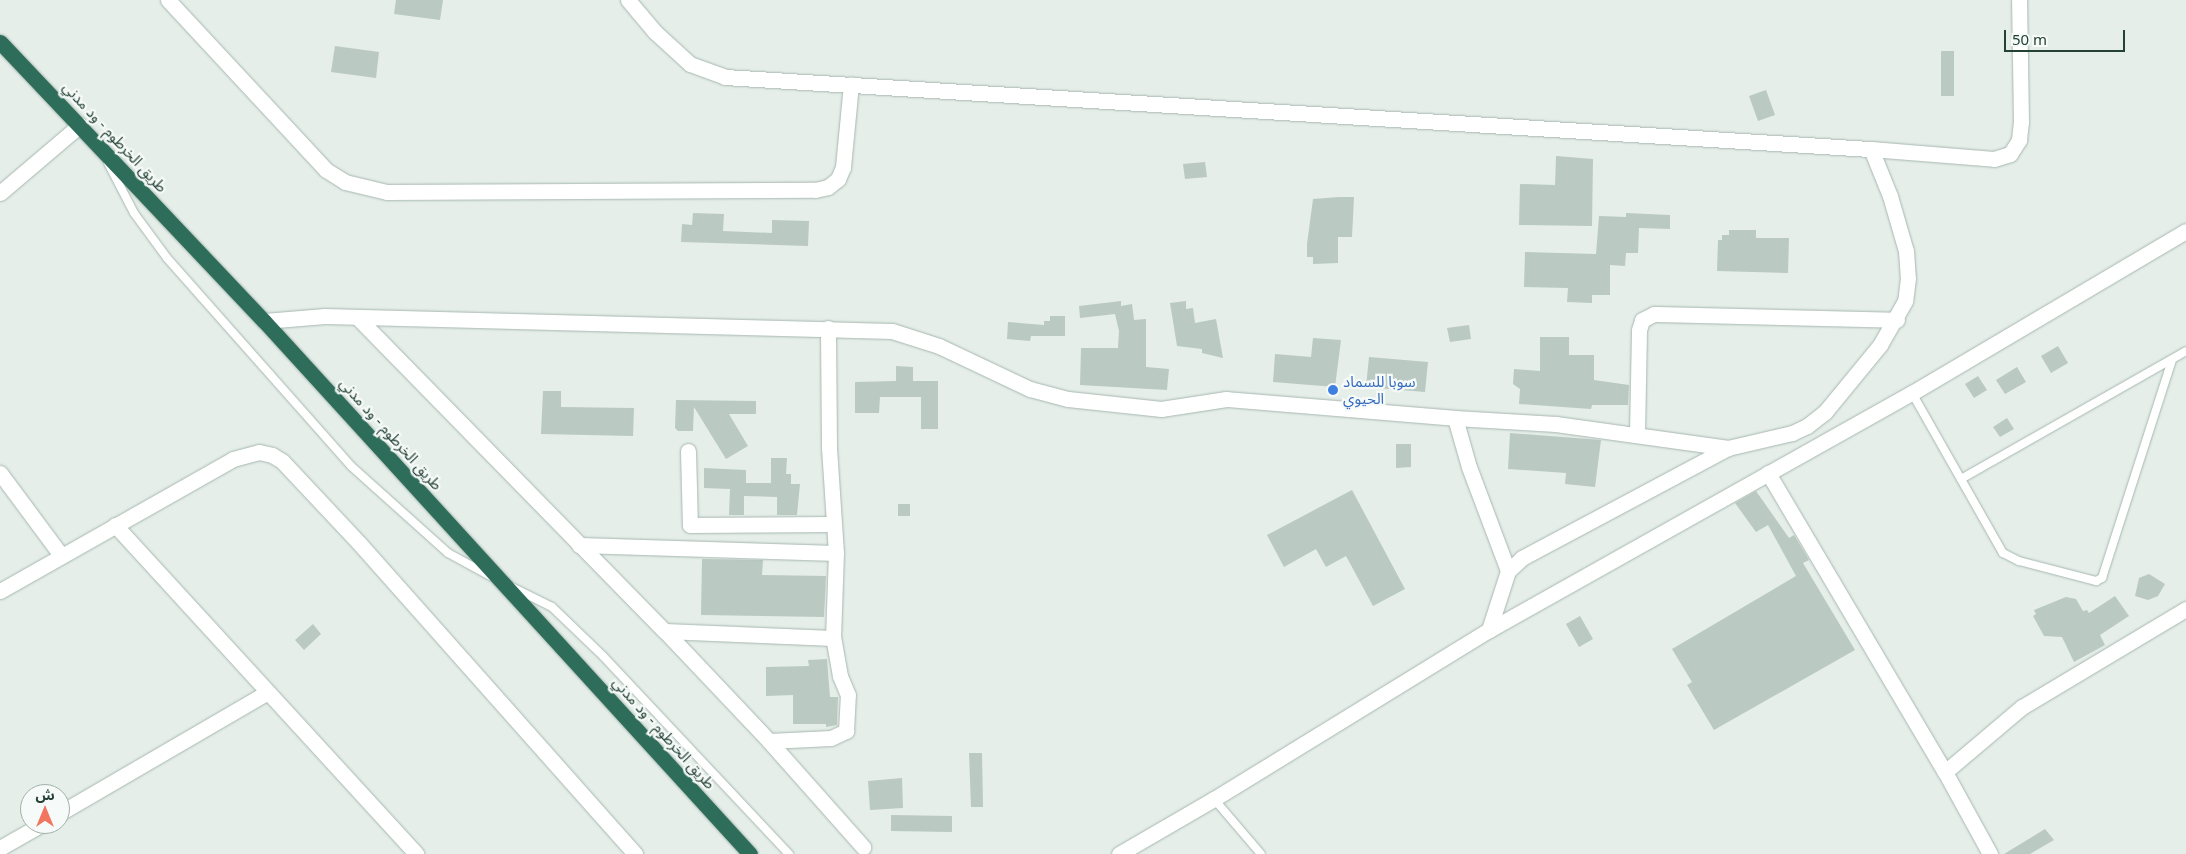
<!DOCTYPE html>
<html>
<head>
<meta charset="utf-8">
<style>
	body { margin:0 }
	#map { position:relative; width:2186px; height:854px; overflow:hidden; background:#e5eee9; font-family:"Noto Sans","Noto Sans Arabic",sans-serif }
	div>[style] { position:absolute }
	[style*='--x'] { left:calc(var(--x)*1px); top:calc(var(--y)*1px); width:calc(var(--w)*1px); rotate:calc(var(--a)*1deg) }
	.building>* { inset:0; background:#bac9c2 }
	.roads { filter:drop-shadow(0 0 1px #a7b7b0) drop-shadow(0 0 1px #a7b7b0) }
	.lane>* { height:8px; margin:-4px; padding:0 4px; transform-origin:4px; border-radius:4px; background:#fff }
	.street>* { height:15px; margin:-7.5px; padding:0 7.5px; transform-origin:7.5px; border-radius:7.5px; background:#fff }
	.secondary>* { height:15px; margin:-7.5px; padding:0 7.5px; transform-origin:7.5px; border-radius:7.5px; background:#fff }
	.highway>* { height:15px; margin:-7.5px; padding:0 7.5px; transform-origin:7.5px; border-radius:7.5px; background:#2f6d5b }
	.dots>* { width:14px; height:14px; translate:-50% -50%; box-sizing:border-box; border:2px solid #f6faf8; border-radius:50% }
	span { translate:-50% -50%; white-space:nowrap; text-align:center; line-height:1.15; -webkit-text-stroke:4.5px #f6faf8; paint-order:stroke }
	.street-label { font-size:15px; color:#244136 }
	.shop-label { font-size:15px; color:#366cbe }
	.left { translate:0 -50%; text-align:left }
	.north { position:absolute; left:20px; top:784px; width:50px; height:50px; box-sizing:border-box; background:#f6faf8; border:1px solid #a2b0aa; border-radius:50%; rotate:0deg; font-size:14px; font-weight:700; line-height:20px; text-align:center; color:#244136 }
	.north::after { content:''; display:block; margin:auto; width:18px; height:22px; background:#f2755f; clip-path:polygon(50% 0,100% 100%,50% 72%,0 100%) }
	.scale { position:absolute; left:2004px; top:30px; width:121px; height:22px; box-sizing:border-box; border:2px solid #244136; border-top:0; padding-left:6px; font-size:15px; line-height:18px; white-space:nowrap; color:#244136; -webkit-text-stroke:4px #f6faf8; paint-order:stroke }
</style>
</head>
<body>
<div id="map">
	<div class="building">
		<i style="clip-path:polygon(396px 0,443px 0,440px 20px,394px 14px)"></i>
		<i style="clip-path:polygon(335px 46px,379px 52px,376px 78px,331px 72px)"></i>
		<i style="clip-path:polygon(1941px 51px,1954px 51px,1954px 96px,1941px 96px)"></i>
		<i style="clip-path:polygon(1766px 90px,1775px 115px,1758px 121px,1749px 96px)"></i>
		<i style="clip-path:polygon(1556px 156px,1593px 159px,1592px 226px,1519px 225px,1520px 184px,1555px 185px)"></i>
		<i style="clip-path:polygon(1205px 162px,1207px 177px,1185px 179px,1183px 164px)"></i>
		<i style="clip-path:polygon(1339px 197px,1354px 197px,1352px 237px,1338px 237px,1338px 263px,1313px 264px,1313px 257px,1307px 257px,1307px 244px,1313px 199px)"></i>
		<i style="clip-path:polygon(693px 213px,724px 214px,723px 231px,772px 233px,772px 220px,809px 221px,808px 246px,681px 242px,682px 224px,692px 225px)"></i>
		<i style="clip-path:polygon(1626px 213px,1670px 215px,1670px 229px,1639px 228px,1638px 253px,1626px 253px,1625px 266px,1610px 265px,1610px 295px,1592px 295px,1592px 303px,1567px 302px,1568px 288px,1524px 287px,1525px 252px,1596px 254px,1599px 216px,1626px 217px)"></i>
		<i style="clip-path:polygon(1729px 230px,1756px 230px,1756px 238px,1789px 238px,1788px 273px,1717px 271px,1718px 240px,1722px 240px,1722px 235px,1729px 235px)"></i>
		<i style="clip-path:polygon(1121px 301px,1121px 306px,1132px 304px,1134px 320px,1146px 319px,1146px 367px,1169px 369px,1167px 390px,1080px 385px,1081px 348px,1118px 348px,1119px 331px,1115px 314px,1080px 318px,1079px 306px)"></i>
		<i style="clip-path:polygon(1186px 301px,1186px 309px,1193px 308px,1195px 323px,1216px 319px,1223px 358px,1202px 353px,1202px 349px,1177px 346px,1170px 303px)"></i>
		<i style="clip-path:polygon(1050px 316px,1065px 316px,1065px 336px,1031px 336px,1030px 341px,1007px 339px,1008px 322px,1044px 325px,1044px 321px,1050px 321px)"></i>
		<i style="clip-path:polygon(1469px 325px,1471px 339px,1450px 342px,1447px 328px)"></i>
		<i style="clip-path:polygon(1540px 337px,1569px 337px,1569px 355px,1594px 355px,1594px 380px,1629px 385px,1628px 405px,1592px 405px,1591px 409px,1519px 404px,1520px 389px,1513px 384px,1514px 369px,1540px 371px)"></i>
		<i style="clip-path:polygon(1313px 338px,1341px 340px,1335px 387px,1273px 382px,1275px 354px,1311px 357px)"></i>
		<i style="clip-path:polygon(2058px 346px,2068px 363px,2051px 373px,2041px 356px)"></i>
		<i style="clip-path:polygon(1369px 357px,1428px 362px,1425px 392px,1366px 387px)"></i>
		<i style="clip-path:polygon(896px 366px,913px 367px,913px 381px,938px 381px,938px 429px,921px 429px,921px 397px,880px 397px,879px 413px,855px 413px,855px 382px,896px 381px)"></i>
		<i style="clip-path:polygon(2017px 367px,2026px 382px,2005px 394px,1996px 380px)"></i>
		<i style="clip-path:polygon(1978px 376px,1987px 390px,1974px 398px,1965px 384px)"></i>
		<i style="clip-path:polygon(543px 391px,561px 391px,561px 407px,634px 408px,633px 436px,541px 434px)"></i>
		<i style="clip-path:polygon(676px 400px,756px 401px,756px 414px,729px 414px,748px 446px,726px 459px,694px 407px,693px 431px,678px 431px,675px 428px)"></i>
		<i style="clip-path:polygon(2007px 418px,2014px 429px,2000px 437px,1993px 427px)"></i>
		<i style="clip-path:polygon(1510px 433px,1601px 440px,1595px 487px,1565px 484px,1566px 473px,1508px 469px)"></i>
		<i style="clip-path:polygon(1396px 444px,1411px 444px,1411px 467px,1396px 468px)"></i>
		<i style="clip-path:polygon(771px 458px,787px 458px,786px 474px,791px 474px,791px 484px,800px 484px,797px 515px,777px 515px,777px 497px,744px 496px,744px 515px,729px 515px,730px 489px,704px 488px,704px 468px,746px 470px,746px 483px,771px 483px)"></i>
		<i style="clip-path:polygon(1352px 490px,1405px 589px,1373px 606px,1346px 556px,1326px 567px,1316px 549px,1284px 567px,1267px 535px)"></i>
		<i style="clip-path:polygon(1756px 491px,1789px 538px,1794px 535px,1809px 560px,1803px 563px,1855px 650px,1714px 730px,1687px 685px,1692px 682px,1672px 649px,1796px 576px,1768px 525px,1756px 532px,1735px 503px)"></i>
		<i style="clip-path:polygon(898px 504px,910px 504px,910px 516px,898px 516px)"></i>
		<i style="clip-path:polygon(702px 559px,763px 560px,762px 575px,826px 576px,824px 617px,701px 615px)"></i>
		<i style="clip-path:polygon(2149px 574px,2165px 584px,2158px 596px,2148px 600px,2135px 596px,2139px 578px)"></i>
		<i style="clip-path:polygon(2115px 596px,2129px 616px,2100px 635px,2105px 645px,2074px 662px,2062px 637px,2044px 636px,2033px 616px,2036px 614px,2034px 610px,2066px 597px,2076px 599px,2083px 611px,2087px 610px,2089px 613px)"></i>
		<i style="clip-path:polygon(1580px 616px,1593px 639px,1579px 647px,1566px 624px)"></i>
		<i style="clip-path:polygon(313px 624px,321px 634px,304px 650px,295px 640px)"></i>
		<i style="clip-path:polygon(827px 659px,830px 697px,838px 697px,837px 725px,826px 727px,826px 724px,793px 724px,793px 695px,766px 696px,766px 667px,809px 666px,808px 660px)"></i>
		<i style="clip-path:polygon(969px 753px,982px 753px,983px 807px,971px 807px)"></i>
		<i style="clip-path:polygon(902px 778px,903px 808px,870px 810px,868px 781px)"></i>
		<i style="clip-path:polygon(891px 815px,952px 816px,952px 832px,891px 831px)"></i>
		<i style="clip-path:polygon(2045px 829px,2054px 840px,2030px 854px,2004px 854px)"></i>
	</div>
	<div class="roads">
		<div class="lane">
			<i style="--x:108;--y:163;--w:56;--a:62.5"></i>
			<i style="--x:134;--y:213;--w:56;--a:53.7"></i>
			<i style="--x:167;--y:258;--w:278;--a:48.5"></i>
			<i style="--x:351;--y:466;--w:130;--a:41.9"></i>
			<i style="--x:448;--y:553;--w:48;--a:28.7"></i>
			<i style="--x:1912;--y:393;--w:184;--a:60.4"></i>
			<i style="--x:2003;--y:553;--w:18;--a:27"></i>
			<i style="--x:2019;--y:561;--w:80;--a:14.6"></i>
			<i style="--x:2096;--y:581;--w:7;--a:-27"></i>
			<i style="--x:2102;--y:578;--w:229;--a:-72.2"></i>
			<i style="--x:1961;--y:479;--w:259;--a:-29.6"></i>
			<i style="--x:512;--y:587;--w:45;--a:26.6"></i>
			<i style="--x:552;--y:607;--w:71;--a:43.9"></i>
			<i style="--x:603;--y:656;--w:272;--a:46.8"></i>
			<i style="--x:1214;--y:799;--w:72;--a:49.5"></i>
		</div>
		<div class="street">
			<i style="--x:168;--y:0;--w:232;--a:47.1"></i>
			<i style="--x:326;--y:170;--w:22;--a:32"></i>
			<i style="--x:345;--y:182;--w:43;--a:13.4"></i>
			<i style="--x:387;--y:192;--w:428;--a:-0.3"></i>
			<i style="--x:815;--y:190;--w:13;--a:-13"></i>
			<i style="--x:828;--y:187;--w:13;--a:-39"></i>
			<i style="--x:838;--y:179;--w:13;--a:-67"></i>
			<i style="--x:843;--y:167;--w:83;--a:-84.5"></i>
			<i style="--x:628;--y:0;--w:42;--a:49.8"></i>
			<i style="--x:655;--y:32;--w:47;--a:42.4"></i>
			<i style="--x:690;--y:64;--w:37;--a:20"></i>
			<i style="--x:725;--y:77;--w:1148;--a:3.6"></i>
			<i style="--x:1871;--y:149;--w:51;--a:68"></i>
			<i style="--x:1890;--y:196;--w:57;--a:73.8"></i>
			<i style="--x:1906;--y:251;--w:27;--a:86"></i>
			<i style="--x:1908;--y:278;--w:23;--a:97"></i>
			<i style="--x:1905;--y:301;--w:51;--a:119.6"></i>
			<i style="--x:1880;--y:345;--w:87;--a:129.4"></i>
			<i style="--x:1825;--y:412;--w:23;--a:142"></i>
			<i style="--x:1807;--y:426;--w:17;--a:155"></i>
			<i style="--x:1792;--y:433;--w:66;--a:166.8"></i>
			<i style="--x:1728;--y:448;--w:234;--a:151.9"></i>
			<i style="--x:1522;--y:558;--w:19;--a:137"></i>
			<i style="--x:1508;--y:571;--w:62;--a:107.9"></i>
			<i style="--x:1871;--y:149;--w:123;--a:4.6"></i>
			<i style="--x:1994;--y:159;--w:17;--a:-17"></i>
			<i style="--x:2010;--y:154;--w:17;--a:-57"></i>
			<i style="--x:2019;--y:140;--w:18;--a:-84"></i>
			<i style="--x:2021;--y:122;--w:122;--a:-90.9"></i>
			<i style="--x:0;--y:193;--w:105;--a:-40.4"></i>
			<i style="--x:358;--y:318;--w:438;--a:45.6"></i>
			<i style="--x:665;--y:631;--w:151;--a:46.6"></i>
			<i style="--x:769;--y:741;--w:142;--a:48.4"></i>
			<i style="--x:264;--y:321;--w:61;--a:-4.7"></i>
			<i style="--x:325;--y:316;--w:567;--a:1.52"></i>
			<i style="--x:892;--y:331;--w:49;--a:17.7"></i>
			<i style="--x:939;--y:346;--w:101;--a:25.3"></i>
			<i style="--x:1030;--y:389;--w:39;--a:15"></i>
			<i style="--x:1068;--y:399;--w:94;--a:6.1"></i>
			<i style="--x:1161;--y:409;--w:66;--a:-8.7"></i>
			<i style="--x:1226;--y:399;--w:230;--a:4.7"></i>
			<i style="--x:1455;--y:418;--w:51;--a:74.1"></i>
			<i style="--x:1469;--y:467;--w:111;--a:69.4"></i>
			<i style="--x:1455;--y:418;--w:101;--a:3.4"></i>
			<i style="--x:1556;--y:424;--w:174;--a:7.9"></i>
			<i style="--x:1637;--y:434;--w:104;--a:-88.9"></i>
			<i style="--x:1639;--y:330;--w:10;--a:-73"></i>
			<i style="--x:1642;--y:320;--w:13;--a:-27"></i>
			<i style="--x:1654;--y:314;--w:243;--a:1.4"></i>
			<i style="--x:688;--y:451;--w:74;--a:88.5"></i>
			<i style="--x:690;--y:525;--w:143;--a:-0.4"></i>
			<i style="--x:0;--y:473;--w:102;--a:53.4"></i>
			<i style="--x:1768;--y:473;--w:347;--a:59.4"></i>
			<i style="--x:1945;--y:772;--w:101;--a:-40.2"></i>
			<i style="--x:2022;--y:707;--w:191;--a:-30.9"></i>
			<i style="--x:115;--y:525;--w:446;--a:47.5"></i>
			<i style="--x:579;--y:545;--w:257;--a:1.8"></i>
			<i style="--x:665;--y:631;--w:168;--a:2.4"></i>
			<i style="--x:769;--y:741;--w:62;--a:-2.8"></i>
			<i style="--x:831;--y:738;--w:17;--a:-25"></i>
			<i style="--x:846;--y:731;--w:36;--a:-87"></i>
			<i style="--x:848;--y:695;--w:21;--a:-113"></i>
			<i style="--x:840;--y:676;--w:39;--a:-100"></i>
			<i style="--x:833;--y:638;--w:85;--a:-88"></i>
			<i style="--x:836;--y:553;--w:106;--a:-93.8"></i>
			<i style="--x:829;--y:447;--w:119;--a:-90.5"></i>
			<i style="--x:1945;--y:772;--w:94;--a:61.2"></i>
			<i style="--x:60;--y:813;--w:238;--a:-30.2"></i>
			<i style="--x:0;--y:848;--w:48;--a:-29.7"></i>
			<i style="--x:1119;--y:854;--w:110;--a:-30.1"></i>
			<i style="--x:1214;--y:799;--w:323;--a:-31.6"></i>
			<i style="--x:1489;--y:630;--w:485;--a:-29.3"></i>
			<i style="--x:1912;--y:393;--w:318;--a:-30.6"></i>
		</div>
		<div class="secondary">
			<i style="--x:0;--y:591;--w:268;--a:-29.5"></i>
			<i style="--x:233;--y:459;--w:27;--a:-15"></i>
			<i style="--x:259;--y:452;--w:13;--a:13"></i>
			<i style="--x:272;--y:455;--w:12;--a:31"></i>
			<i style="--x:282;--y:461;--w:112;--a:46.8"></i>
			<i style="--x:359;--y:543;--w:416;--a:48.4"></i>
		</div>
		<div class="highway">
			<i style="--x:0;--y:42;--w:384;--a:46.6"></i>
			<i style="--x:264;--y:321;--w:721;--a:47.64"></i>
		</div>
	</div>
	<div class="dots">
		<i style="left:1333px;top:390px;background:#3f7fe0"></i>
	</div>
	<div class="street-label">
		<span style="left:115px;top:137px;rotate:47deg">طريق الخرطوم - ود مدني</span>
		<span style="left:391px;top:434px;rotate:48deg">طريق الخرطوم - ود مدني</span>
		<span style="left:664px;top:733px;rotate:48deg">طريق الخرطوم - ود مدني</span>
	</div>
	<div class="shop-label">
		<span class="left" style="left:1343px;top:390px">سوبا للسماد<br>الحيوي</span>
	</div>
	<div class="north">ش</div>
	<div class="scale">50 m</div>
</div>
</body>
</html>
